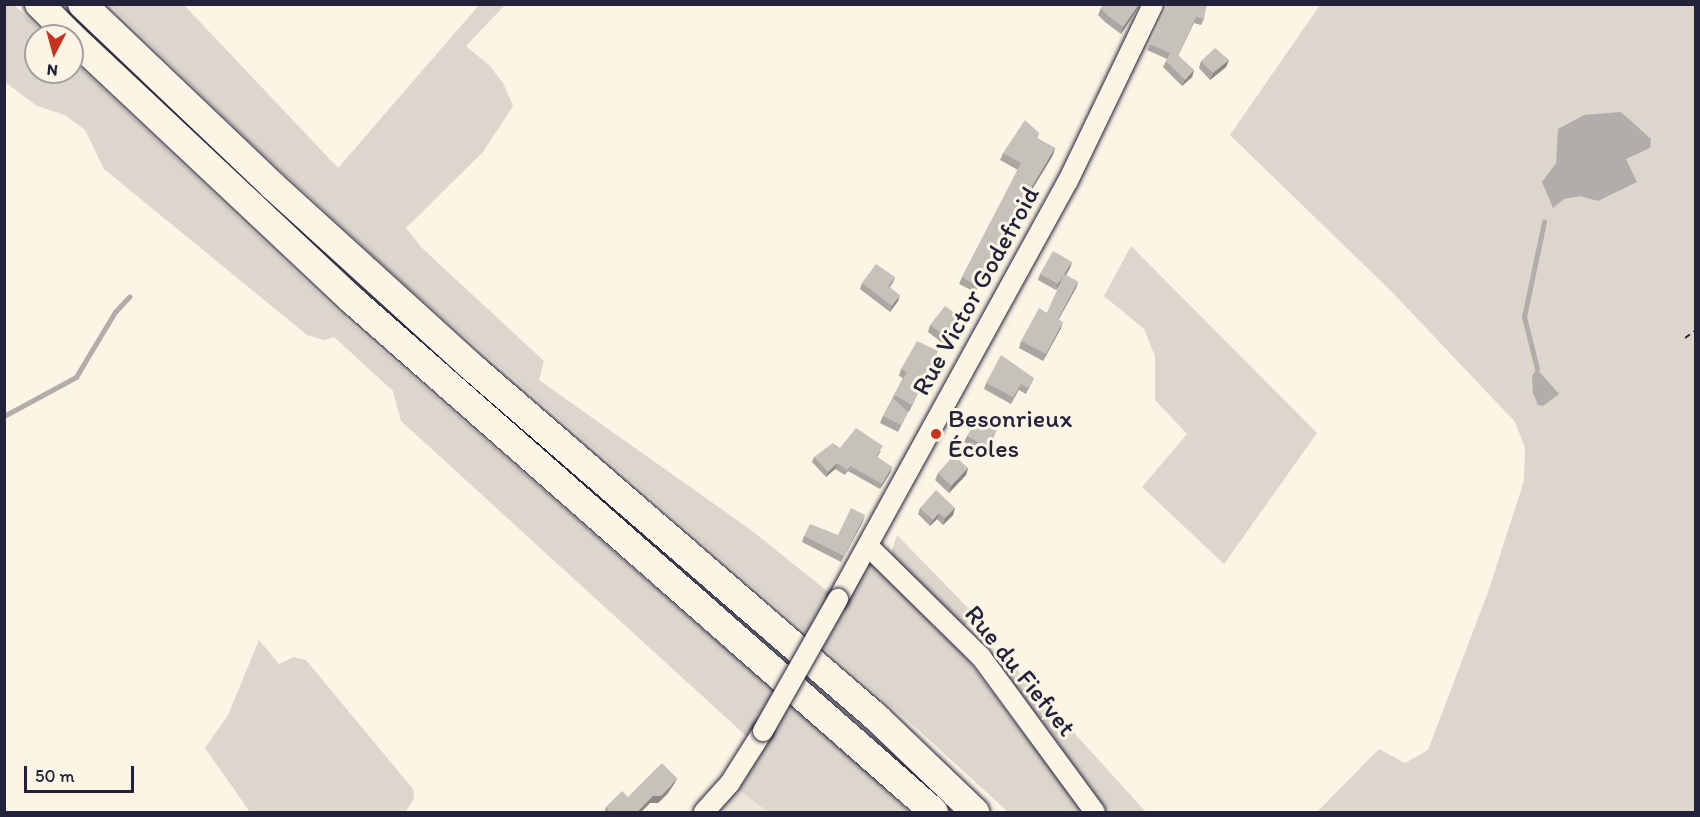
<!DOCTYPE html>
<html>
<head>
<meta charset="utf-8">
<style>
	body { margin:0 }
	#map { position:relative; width:1700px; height:817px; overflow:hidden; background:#fcf5e5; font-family:Itim,sans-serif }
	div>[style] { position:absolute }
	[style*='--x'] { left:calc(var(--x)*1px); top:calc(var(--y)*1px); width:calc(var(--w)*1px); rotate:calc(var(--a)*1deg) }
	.built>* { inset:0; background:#ece5d8 }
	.green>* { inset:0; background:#dcd6cc }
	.water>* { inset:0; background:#b2adab }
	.stream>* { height:4.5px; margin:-2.25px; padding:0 2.25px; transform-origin:2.25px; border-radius:2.25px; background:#b2adab }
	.path>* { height:2px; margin-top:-1px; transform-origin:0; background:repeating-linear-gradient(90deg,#22223b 0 6px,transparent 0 10.5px) }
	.roads { filter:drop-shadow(0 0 2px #22223b) drop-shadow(0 0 2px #22223b) }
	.minor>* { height:20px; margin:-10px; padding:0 10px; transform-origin:10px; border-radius:10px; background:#fcf5e5 }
	.highway>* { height:28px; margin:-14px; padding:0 14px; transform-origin:14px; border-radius:14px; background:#fcf5e5 }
	.bridges { filter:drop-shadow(0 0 2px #22223b) drop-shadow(0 0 2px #22223b) }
	.minor-bridge>* { height:20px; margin:-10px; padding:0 10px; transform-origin:10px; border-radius:10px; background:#fcf5e5 }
	.wall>* { inset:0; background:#aaa6a1 }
	.shaded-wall>* { inset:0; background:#8b8783 }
	.building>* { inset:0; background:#c6c1bb }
	.dots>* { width:16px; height:16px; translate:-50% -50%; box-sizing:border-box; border:3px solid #fcf5e5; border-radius:50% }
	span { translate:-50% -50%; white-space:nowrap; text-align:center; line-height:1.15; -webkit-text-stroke:6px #fcf5e5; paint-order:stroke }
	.street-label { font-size:26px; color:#22223b }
	.poi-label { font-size:26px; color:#22223b }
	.left { translate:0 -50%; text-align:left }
	.frame { position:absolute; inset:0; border:6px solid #22223b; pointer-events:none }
	.north { position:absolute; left:24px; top:24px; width:60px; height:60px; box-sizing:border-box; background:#fcf5e5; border:2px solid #a5a1a1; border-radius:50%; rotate:186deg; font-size:16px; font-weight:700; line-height:24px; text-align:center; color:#22223b }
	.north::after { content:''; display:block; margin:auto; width:21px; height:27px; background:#c8321e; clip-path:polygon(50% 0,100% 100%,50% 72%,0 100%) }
	.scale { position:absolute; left:24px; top:766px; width:110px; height:27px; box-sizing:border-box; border:3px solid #22223b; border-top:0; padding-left:8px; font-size:18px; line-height:21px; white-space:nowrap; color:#22223b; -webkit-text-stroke:4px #fcf5e5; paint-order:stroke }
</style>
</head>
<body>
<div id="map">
	<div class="built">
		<i style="clip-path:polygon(730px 783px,768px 812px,704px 812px)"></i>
	</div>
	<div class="green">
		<i style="clip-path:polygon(4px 5px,14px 5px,47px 36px,36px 36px,36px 72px,72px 72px,72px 60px,346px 319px,878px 781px,909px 812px,768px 812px,730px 783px,755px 744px,401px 421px,393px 391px,334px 337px,324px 340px,307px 335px,104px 169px,85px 130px,65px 115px,37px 106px,5px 82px)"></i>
		<i style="clip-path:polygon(110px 5px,184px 5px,338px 168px,479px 5px,505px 5px,466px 46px,489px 65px,503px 83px,513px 106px,483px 152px,406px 228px,422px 248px,544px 361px,539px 380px,751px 530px,837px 599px,865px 563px,887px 563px,963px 654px,1084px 812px,1008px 812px,923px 734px,401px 281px,246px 138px)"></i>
		<i style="clip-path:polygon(1320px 5px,1695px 5px,1695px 812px,1317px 812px,1379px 749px,1405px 763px,1428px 750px,1488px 592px,1524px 481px,1525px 448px,1515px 422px,1392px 292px,1230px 135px)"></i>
		<i style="clip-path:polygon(1131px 246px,1317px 433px,1224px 564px,1142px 487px,1187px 434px,1155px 400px,1155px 356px,1144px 329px,1104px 296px)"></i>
		<i style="clip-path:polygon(897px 535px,973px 613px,959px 635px,888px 563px)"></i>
		<i style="clip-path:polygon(259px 640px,279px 664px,294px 657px,306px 660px,413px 789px,414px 799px,405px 812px,250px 812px,205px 748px,228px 715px)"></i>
		<i style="clip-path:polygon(999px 650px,1146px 812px,1095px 812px,981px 657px)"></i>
	</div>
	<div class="water">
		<i style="clip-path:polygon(1621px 112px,1651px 139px,1650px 148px,1626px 159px,1637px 182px,1598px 201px,1580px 196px,1564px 199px,1553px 208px,1542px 182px,1556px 163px,1558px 129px,1584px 115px)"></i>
		<i style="clip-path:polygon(1537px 369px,1559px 394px,1543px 406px,1538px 405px,1533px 393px,1532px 376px)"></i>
	</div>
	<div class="stream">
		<i style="--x:1537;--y:369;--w:54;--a:-104"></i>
		<i style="--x:1524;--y:317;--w:97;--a:-78.1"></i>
		<i style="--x:4;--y:416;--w:82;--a:-28.4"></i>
		<i style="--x:76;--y:377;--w:76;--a:-59"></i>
		<i style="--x:115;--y:312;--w:21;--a:-47"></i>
	</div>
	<div class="path">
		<i style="--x:1685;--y:338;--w:14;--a:-36"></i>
	</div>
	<div class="roads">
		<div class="minor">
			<i style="--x:868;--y:546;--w:158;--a:44.5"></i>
			<i style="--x:981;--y:657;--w:192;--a:53.7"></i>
			<i style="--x:838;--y:599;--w:477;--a:-61.2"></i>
			<i style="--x:1068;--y:181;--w:196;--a:-64.3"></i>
			<i style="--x:704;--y:812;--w:39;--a:-48"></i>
			<i style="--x:730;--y:783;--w:62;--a:-57.6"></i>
		</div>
		<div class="highway">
			<i style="--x:39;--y:4;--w:45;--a:45"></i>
			<i style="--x:82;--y:4;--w:264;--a:43.6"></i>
			<i style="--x:273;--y:186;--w:270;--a:42.3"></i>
			<i style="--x:473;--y:368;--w:535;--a:40.9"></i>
			<i style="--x:877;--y:718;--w:136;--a:43.8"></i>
			<i style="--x:72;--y:37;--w:384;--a:43.2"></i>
			<i style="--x:352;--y:300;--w:775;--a:41.34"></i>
		</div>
	</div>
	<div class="bridges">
		<div class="minor-bridge">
			<i style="--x:763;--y:731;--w:152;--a:-60.4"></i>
		</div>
	</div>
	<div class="wall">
		<i style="clip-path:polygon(1141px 4px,1121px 34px,1105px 22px,1098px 15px,1101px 8px)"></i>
		<i style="clip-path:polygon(1168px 4px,1204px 19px,1201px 25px,1194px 23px,1178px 56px,1194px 70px,1192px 77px,1182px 86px,1163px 67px,1167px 59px,1147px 50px)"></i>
		<i style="clip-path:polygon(1229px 60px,1226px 67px,1210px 80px,1199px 68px,1201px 61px)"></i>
		<i style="clip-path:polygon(1039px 133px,1037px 138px,1055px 148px,1053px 155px,1022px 206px,1013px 227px,1016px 229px,1008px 247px,1000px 242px,975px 292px,959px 284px,962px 277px,1018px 170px,1000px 160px,1003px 153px)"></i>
		<i style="clip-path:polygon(1072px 262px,1070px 268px,1066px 275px,1078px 282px,1076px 288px,1059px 319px,1061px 328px,1043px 361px,1019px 348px,1021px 341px,1047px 313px,1061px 283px,1056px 290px,1038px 280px,1040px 274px)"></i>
		<i style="clip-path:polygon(895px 277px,893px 283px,890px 287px,898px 301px,890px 312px,860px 289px,862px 283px)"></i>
		<i style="clip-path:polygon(963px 319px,960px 326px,945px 345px,928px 332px,930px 325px)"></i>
		<i style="clip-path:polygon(938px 351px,909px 412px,906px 410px,908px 412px,898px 432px,880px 423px,883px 416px,903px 378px,899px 376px,901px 369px)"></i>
		<i style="clip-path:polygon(1034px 378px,1026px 394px,1019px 390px,1011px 404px,984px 389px,986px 383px)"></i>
		<i style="clip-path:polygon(967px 436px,994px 436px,984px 454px,964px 442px)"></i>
		<i style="clip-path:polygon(881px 451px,877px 457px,892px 467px,890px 473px,880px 489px,848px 471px,845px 475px,835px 469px,826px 477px,812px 462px,814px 457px)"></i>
		<i style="clip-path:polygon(968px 468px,966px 475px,949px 493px,935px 480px,938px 473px)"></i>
		<i style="clip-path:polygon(920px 508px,955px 508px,953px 515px,943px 525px,937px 519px,930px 526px,918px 514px)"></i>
		<i style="clip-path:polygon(863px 521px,841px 562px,802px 542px,804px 536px,838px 535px)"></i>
		<i style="clip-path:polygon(677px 778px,674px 784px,668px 793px,658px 803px,650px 803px,640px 813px,604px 813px,606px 807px)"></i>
	</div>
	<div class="shaded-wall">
		<i style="clip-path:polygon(1139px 4px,1141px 4px,1121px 34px,1123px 27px)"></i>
		<i style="clip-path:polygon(1229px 60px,1226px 67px,1210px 80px,1213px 73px)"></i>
		<i style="clip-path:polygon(1194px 70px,1192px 77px,1182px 86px,1185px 80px)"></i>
		<i style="clip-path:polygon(1055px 148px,1053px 155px,1022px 206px,1010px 233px,1024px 200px)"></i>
		<i style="clip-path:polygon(1002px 236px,1000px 242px,975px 292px,977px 286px)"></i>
		<i style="clip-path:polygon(1072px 262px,1070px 268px,1056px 290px,1058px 284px)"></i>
		<i style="clip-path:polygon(1078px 282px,1076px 288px,1055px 325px,1058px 319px)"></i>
		<i style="clip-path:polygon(900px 295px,898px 301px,890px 312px,892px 306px)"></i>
		<i style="clip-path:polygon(963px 319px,960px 326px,945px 345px,948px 338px)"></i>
		<i style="clip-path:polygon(1063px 322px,1061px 328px,1043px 361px,1046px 354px)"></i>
		<i style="clip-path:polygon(997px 430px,994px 436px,984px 454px,987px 447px)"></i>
		<i style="clip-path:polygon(837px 463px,835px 469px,826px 477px,828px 472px)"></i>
		<i style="clip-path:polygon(892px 467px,890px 473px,880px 489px,882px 484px)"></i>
		<i style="clip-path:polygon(968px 468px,966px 475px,949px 493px,951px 486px)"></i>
		<i style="clip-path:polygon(955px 508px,953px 515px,943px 525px,945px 518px)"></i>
		<i style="clip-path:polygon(939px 513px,937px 519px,930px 526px,933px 520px)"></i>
		<i style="clip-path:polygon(865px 515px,863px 521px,841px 562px,844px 556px)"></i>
		<i style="clip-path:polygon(677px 778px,674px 784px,668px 793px,658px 803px,650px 803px,640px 813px,636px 813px,653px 796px)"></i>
	</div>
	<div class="building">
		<i style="clip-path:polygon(1103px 4px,1139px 4px,1123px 27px,1107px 15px,1101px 8px)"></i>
		<i style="clip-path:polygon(1168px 4px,1207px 4px,1204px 19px,1196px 17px,1178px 55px,1194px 70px,1185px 80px,1166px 61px,1170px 53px,1149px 44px)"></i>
		<i style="clip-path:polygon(1215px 48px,1229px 60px,1213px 73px,1201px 61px)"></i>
		<i style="clip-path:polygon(1025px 120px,1039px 133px,1036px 138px,1055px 148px,1024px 200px,1012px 226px,1016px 229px,1010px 240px,1002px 236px,977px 286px,962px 277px,1021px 163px,1003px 153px)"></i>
		<i style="clip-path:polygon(1053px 251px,1072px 262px,1058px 284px,1040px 274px)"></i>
		<i style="clip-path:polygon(876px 264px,895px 277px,888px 286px,900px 295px,892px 306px,862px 283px)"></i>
		<i style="clip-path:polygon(1064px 274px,1078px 282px,1058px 319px,1063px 322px,1046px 354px,1021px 341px,1039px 308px,1047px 313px)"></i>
		<i style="clip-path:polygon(945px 306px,963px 319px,948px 338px,930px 325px)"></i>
		<i style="clip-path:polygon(917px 341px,938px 351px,912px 405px,894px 395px,907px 372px,901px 369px)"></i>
		<i style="clip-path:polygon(1001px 355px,1034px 378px,1028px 388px,1021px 384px,1013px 397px,986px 383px)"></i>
		<i style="clip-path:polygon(893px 398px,908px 412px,901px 425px,883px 416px)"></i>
		<i style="clip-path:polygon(977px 419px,997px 430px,987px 447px,967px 436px)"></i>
		<i style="clip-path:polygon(856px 428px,883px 446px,876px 456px,892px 467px,882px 484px,850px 466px,847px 470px,837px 463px,828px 472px,814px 457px,833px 443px,840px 448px)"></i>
		<i style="clip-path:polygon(954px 455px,968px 468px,951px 486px,938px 473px)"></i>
		<i style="clip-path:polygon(936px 490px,955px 508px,945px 518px,939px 513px,933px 520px,920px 508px)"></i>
		<i style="clip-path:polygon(851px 508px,865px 515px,844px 556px,804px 536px,810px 524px,838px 535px)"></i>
		<i style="clip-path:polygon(662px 763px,677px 778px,671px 786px,661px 796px,653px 796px,636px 813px,611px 813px,606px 807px,622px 791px,628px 797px)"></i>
	</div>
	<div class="dots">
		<i style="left:936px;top:434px;background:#c8321e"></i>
	</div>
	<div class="street-label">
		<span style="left:976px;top:291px;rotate:-61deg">Rue Victor Godefroid</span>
		<span style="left:1020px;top:671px;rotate:51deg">Rue du Fiefvet</span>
	</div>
	<div class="poi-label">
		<span class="left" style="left:948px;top:434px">Besonrieux<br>Écoles</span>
	</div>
	<div class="frame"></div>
	<div class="north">N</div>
	<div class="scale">50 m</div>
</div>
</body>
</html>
